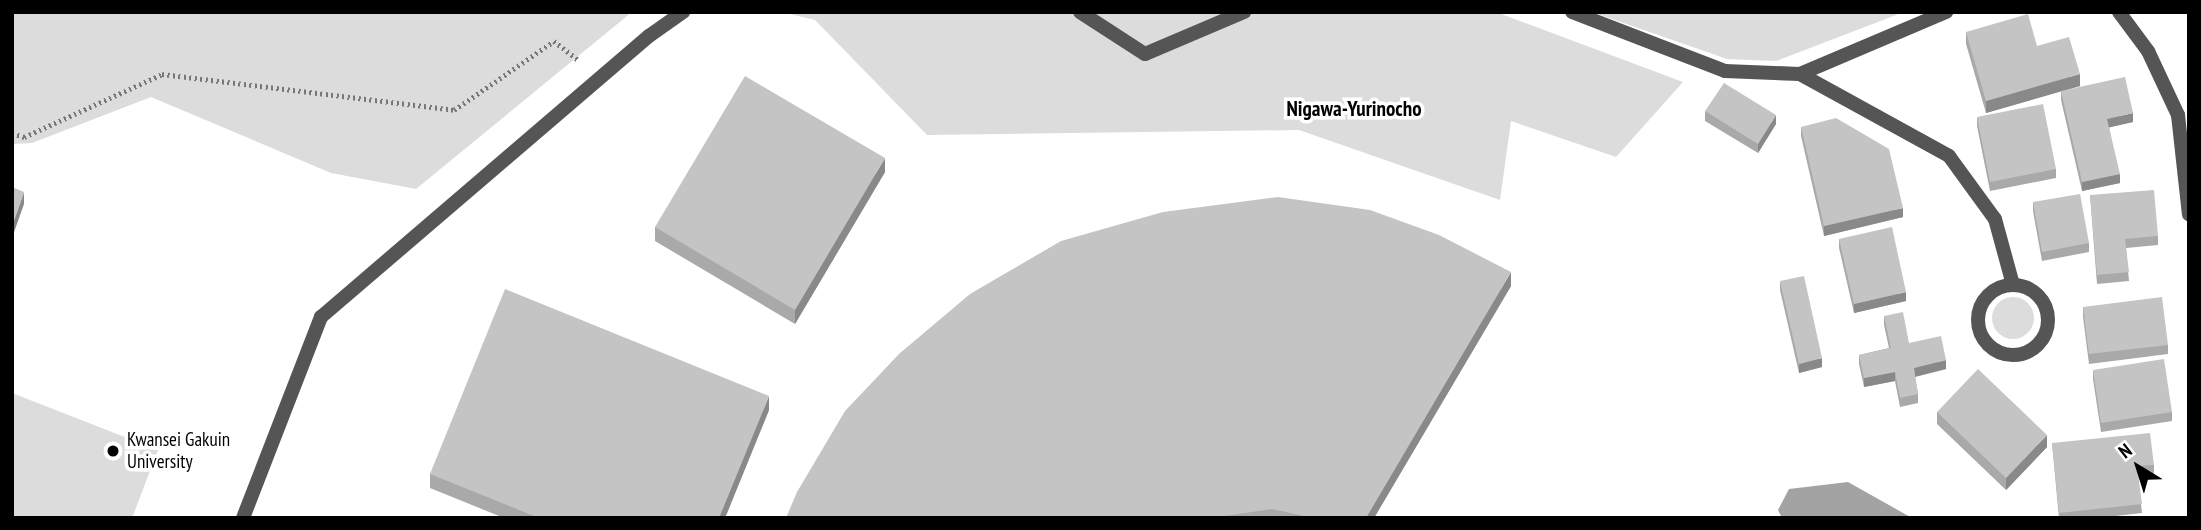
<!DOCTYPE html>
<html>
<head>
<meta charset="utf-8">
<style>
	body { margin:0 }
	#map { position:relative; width:2201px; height:530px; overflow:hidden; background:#fff; font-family:"PT Sans Narrow",sans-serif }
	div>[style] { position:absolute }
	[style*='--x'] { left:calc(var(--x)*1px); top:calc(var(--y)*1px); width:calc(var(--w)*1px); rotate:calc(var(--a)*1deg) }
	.green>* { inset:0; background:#dcdcdc }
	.round { border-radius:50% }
	.water>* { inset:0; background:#a3a3a3 }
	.path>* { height:4.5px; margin-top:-2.25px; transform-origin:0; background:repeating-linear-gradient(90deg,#777 0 2px,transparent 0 5.5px) }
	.service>* { height:14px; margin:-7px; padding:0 7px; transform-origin:7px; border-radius:7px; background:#555 }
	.service>.ring { margin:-7px; padding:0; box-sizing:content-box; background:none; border:14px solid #555; border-radius:50% }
	.wall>* { inset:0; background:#a9a9a9 }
	.shaded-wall>* { inset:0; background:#898989 }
	.building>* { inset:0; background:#c4c4c4 }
	.dots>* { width:19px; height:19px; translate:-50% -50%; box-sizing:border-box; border:4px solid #fff; border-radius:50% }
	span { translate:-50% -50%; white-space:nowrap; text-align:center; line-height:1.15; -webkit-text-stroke:7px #fff; paint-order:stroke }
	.poi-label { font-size:19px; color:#000 }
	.left { translate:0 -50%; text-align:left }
	.neighbourhood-label { font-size:21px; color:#000; font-weight:700 }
	.frame { position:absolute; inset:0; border:14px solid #000; pointer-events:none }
	.north { position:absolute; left:2103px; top:432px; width:70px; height:70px; -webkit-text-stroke:5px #fff; paint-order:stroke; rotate:322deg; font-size:19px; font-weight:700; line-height:28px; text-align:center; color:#000 }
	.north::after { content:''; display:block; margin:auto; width:24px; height:32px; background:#000; clip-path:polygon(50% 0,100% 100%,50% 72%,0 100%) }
</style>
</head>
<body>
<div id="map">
	<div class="green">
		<i style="clip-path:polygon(12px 12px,632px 12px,416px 189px,331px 173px,151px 97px,32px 143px,12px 144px)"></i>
		<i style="clip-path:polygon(782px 12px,1496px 12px,1683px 82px,1616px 157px,1511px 121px,1500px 200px,1299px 130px,927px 135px,815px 20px)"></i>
		<i style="clip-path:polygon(1592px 12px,1904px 12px,1776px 61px,1727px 59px)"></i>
		<i class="round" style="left:1992px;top:297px;width:42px;height:42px"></i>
		<i style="clip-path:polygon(12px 393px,158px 450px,132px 518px,12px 518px)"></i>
	</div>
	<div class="water">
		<i style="clip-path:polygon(1848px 482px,1912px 518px,1782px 518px,1778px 510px,1789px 489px)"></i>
	</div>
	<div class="path">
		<i style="--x:12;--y:133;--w:13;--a:18"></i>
		<i style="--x:24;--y:137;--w:152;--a:-24.5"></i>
		<i style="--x:162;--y:74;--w:294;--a:7"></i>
		<i style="--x:454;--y:110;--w:121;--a:-34.6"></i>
		<i style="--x:554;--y:41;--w:31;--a:38"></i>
	</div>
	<div class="service">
		<i style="--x:1080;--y:12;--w:77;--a:32.9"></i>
		<i style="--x:1145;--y:54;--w:108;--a:-23"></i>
		<i style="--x:1572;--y:12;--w:164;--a:21.1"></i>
		<i style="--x:1725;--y:71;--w:75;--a:2.3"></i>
		<i style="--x:1800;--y:74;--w:159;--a:-23"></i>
		<i style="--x:2119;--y:12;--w:49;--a:53.4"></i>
		<i style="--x:2148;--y:51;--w:71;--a:64.9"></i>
		<i style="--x:2178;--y:115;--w:100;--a:83.7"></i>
		<i style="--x:1800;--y:74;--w:170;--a:28.8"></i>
		<i style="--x:1949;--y:156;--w:78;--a:53.9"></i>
		<i style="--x:1995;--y:219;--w:68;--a:74.7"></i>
		<i class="ring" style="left:1978px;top:285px;width:56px;height:56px"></i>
		<i style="--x:243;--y:518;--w:216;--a:-68.8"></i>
		<i style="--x:321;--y:317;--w:432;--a:-40.6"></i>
		<i style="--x:649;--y:36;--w:42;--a:-35.2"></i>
	</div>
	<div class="wall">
		<i style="clip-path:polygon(1966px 32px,2037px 46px,2080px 86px,2063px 91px,2133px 122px,2109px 127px,2120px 183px,2082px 191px,2061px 100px,2061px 91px,1986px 113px,1966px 44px)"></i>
		<i style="clip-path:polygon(1705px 111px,1776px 124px,1758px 153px,1705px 121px)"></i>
		<i style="clip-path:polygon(1977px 117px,2056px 169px,2056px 178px,1990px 191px,1977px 126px)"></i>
		<i style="clip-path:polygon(1801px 127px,1903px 217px,1824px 236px,1801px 136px)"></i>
		<i style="clip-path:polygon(885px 172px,795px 324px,655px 241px,655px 227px)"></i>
		<i style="clip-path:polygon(2090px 195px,2158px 236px,2158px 245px,2126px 248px,2129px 281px,2097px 284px)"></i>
		<i style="clip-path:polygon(2033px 202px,2089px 243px,2089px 252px,2042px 261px,2033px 211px)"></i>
		<i style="clip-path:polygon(1839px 239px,1906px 301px,1854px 313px,1839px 248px)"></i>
		<i style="clip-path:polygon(1780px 281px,1822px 367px,1799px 373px,1780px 290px)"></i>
		<i style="clip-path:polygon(1511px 286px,1374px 518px,786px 518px)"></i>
		<i style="clip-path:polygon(2083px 307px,2168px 345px,2168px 354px,2089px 364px,2083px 317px)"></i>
		<i style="clip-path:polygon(1884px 316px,1909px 343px,1946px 369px,1915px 377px,1918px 394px,1918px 403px,1900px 407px,1895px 381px,1864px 387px,1859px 364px,1859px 355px,1889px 348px,1884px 325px)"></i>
		<i style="clip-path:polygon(2093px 370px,2172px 412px,2172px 421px,2101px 432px,2093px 379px)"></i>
		<i style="clip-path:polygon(769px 410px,725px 518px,504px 518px,430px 488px,430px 474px)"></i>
		<i style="clip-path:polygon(1937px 412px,2047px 447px,2006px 490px,1937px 424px)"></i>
		<i style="clip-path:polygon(2052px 443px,2154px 465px,2154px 474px,2138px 475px,2142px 513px,2098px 518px,2059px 518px)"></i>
	</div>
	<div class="shaded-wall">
		<i style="clip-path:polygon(2080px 74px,2080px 86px,1986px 113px,1986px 101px)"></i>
		<i style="clip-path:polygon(2133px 113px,2133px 122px,2107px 128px,2107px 119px)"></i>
		<i style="clip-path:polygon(1776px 115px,1776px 124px,1758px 153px,1758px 144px)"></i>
		<i style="clip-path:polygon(885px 158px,885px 172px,795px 324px,795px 310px)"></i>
		<i style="clip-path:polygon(2120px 174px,2120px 183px,2082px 191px,2082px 182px)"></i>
		<i style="clip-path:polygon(24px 192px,24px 204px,12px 238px,12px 226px)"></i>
		<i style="clip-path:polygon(1903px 208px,1903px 217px,1824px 236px,1824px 226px)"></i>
		<i style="clip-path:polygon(1511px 272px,1511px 286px,1374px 518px,1366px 518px)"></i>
		<i style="clip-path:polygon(1906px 292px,1906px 301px,1854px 313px,1854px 304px)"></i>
		<i style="clip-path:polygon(1822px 358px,1822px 367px,1799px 373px,1799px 364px)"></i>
		<i style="clip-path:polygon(1946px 360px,1946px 369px,1914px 377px,1914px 368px)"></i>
		<i style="clip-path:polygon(1895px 372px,1895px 381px,1864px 387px,1864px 378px)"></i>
		<i style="clip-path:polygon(769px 396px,769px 410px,725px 518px,719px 518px)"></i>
		<i style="clip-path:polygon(2047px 435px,2047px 447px,2006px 490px,2006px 478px)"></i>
	</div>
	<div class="building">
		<i style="clip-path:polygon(2028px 14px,2037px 46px,2069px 37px,2080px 74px,1986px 101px,1966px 32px)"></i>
		<i style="clip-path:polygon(745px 76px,885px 158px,795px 310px,655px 227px)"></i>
		<i style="clip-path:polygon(2125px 77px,2133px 113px,2107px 119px,2120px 174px,2082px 182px,2061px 91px)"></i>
		<i style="clip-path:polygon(1724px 83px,1776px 115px,1758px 144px,1705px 111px)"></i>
		<i style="clip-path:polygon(2043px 104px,2056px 169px,1990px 182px,1977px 117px)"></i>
		<i style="clip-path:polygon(1836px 118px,1889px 149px,1903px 208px,1824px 226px,1801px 127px)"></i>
		<i style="clip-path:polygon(12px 187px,24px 192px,12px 226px)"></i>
		<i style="clip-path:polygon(2154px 190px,2158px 236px,2125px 239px,2129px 272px,2097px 275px,2090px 195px)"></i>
		<i style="clip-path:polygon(2080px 194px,2089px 243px,2042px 252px,2033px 202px)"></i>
		<i style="clip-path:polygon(1278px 197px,1370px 210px,1439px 235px,1511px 272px,1366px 518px,1313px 518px,1272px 509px,1211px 518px,786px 518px,797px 492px,845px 411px,899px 354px,970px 294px,1061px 241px,1163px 212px)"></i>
		<i style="clip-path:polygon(1892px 227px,1906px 292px,1854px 304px,1839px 239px)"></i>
		<i style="clip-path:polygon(1804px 276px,1822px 358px,1799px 364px,1780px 281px)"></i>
		<i style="clip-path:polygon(505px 289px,769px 396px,719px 518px,539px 518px,430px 474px)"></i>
		<i style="clip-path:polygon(2162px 297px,2168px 345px,2089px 354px,2083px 307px)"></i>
		<i style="clip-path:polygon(1903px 312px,1909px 343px,1941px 336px,1946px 360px,1914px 368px,1918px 394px,1900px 398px,1895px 372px,1864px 378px,1859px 355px,1891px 348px,1884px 316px)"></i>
		<i style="clip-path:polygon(2164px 359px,2172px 412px,2101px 423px,2093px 370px)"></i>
		<i style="clip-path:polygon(1978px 369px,2047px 435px,2006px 478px,1937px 412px)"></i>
		<i style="clip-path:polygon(2150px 433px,2154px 465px,2137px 466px,2142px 504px,2059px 513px,2052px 443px)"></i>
	</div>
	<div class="dots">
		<i style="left:113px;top:451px;background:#000"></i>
	</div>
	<div class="poi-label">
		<span class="left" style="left:127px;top:451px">Kwansei Gakuin<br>University</span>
	</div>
	<div class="neighbourhood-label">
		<span style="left:1354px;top:109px">Nigawa-Yurinocho</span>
	</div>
	<div class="frame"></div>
	<div class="north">N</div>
</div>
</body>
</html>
